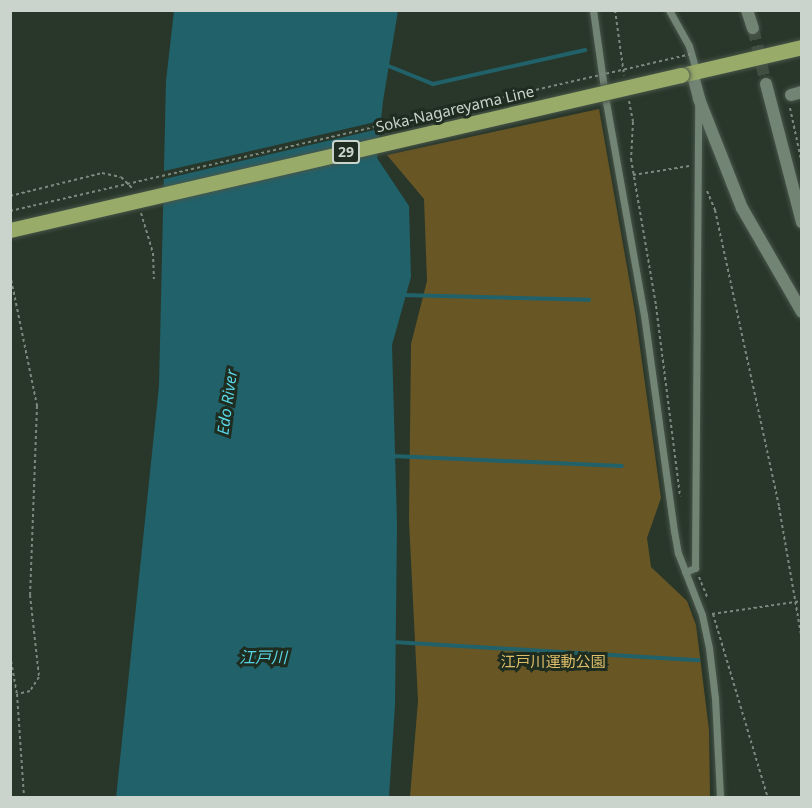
<!DOCTYPE html>
<html>
<head>
<meta charset="utf-8">
<style>
	body { margin:0 }
	#map { position:relative; width:812px; height:808px; overflow:hidden; background:#28372a; font-family:"Noto Sans","Noto Sans JP",sans-serif }
	div>[style] { position:absolute }
	[style*='--x'] { left:calc(var(--x)*1px); top:calc(var(--y)*1px); width:calc(var(--w)*1px); rotate:calc(var(--a)*1deg) }
	.green>* { inset:0; background:#695625 }
	.water>* { inset:0; background:#21616a }
	.pier>* { inset:0; background:#28372a }
	.stream>* { height:4px; margin:-2px; padding:0 2px; transform-origin:2px; border-radius:2px; background:#21616a }
	.minor-tunnel>* { height:12px; margin-top:-6px; transform-origin:0; background:repeating-linear-gradient(90deg,#404f42 0 12px,transparent 0 18px) }
	.path>* { height:2px; margin-top:-1px; transform-origin:0; background:repeating-linear-gradient(90deg,#7d897f 0 3px,transparent 0 6px) }
	.roads { filter:drop-shadow(0 0 2px #48554a) drop-shadow(0 0 2px #48554a) }
	.service>* { height:7px; margin:-3.5px; padding:0 3.5px; transform-origin:3.5px; border-radius:3.5px; background:#728474 }
	.minor>* { height:12px; margin:-6px; padding:0 6px; transform-origin:6px; border-radius:6px; background:#728474 }
	.primary>* { height:15px; margin:-7.5px; padding:0 7.5px; transform-origin:7.5px; border-radius:7.5px; background:#98ab69 }
	.path-bridge>* { height:2px; margin-top:-1px; transform-origin:0; background:repeating-linear-gradient(90deg,#7d897f 0 3px,transparent 0 6px) }
	.bridges { filter:drop-shadow(0 0 2px #48554a) drop-shadow(0 0 2px #48554a) }
	.primary-bridge>* { height:15px; margin:-7.5px; padding:0 7.5px; transform-origin:7.5px; border-radius:7.5px; background:#98ab69 }
	span { translate:-50% -50%; white-space:nowrap; text-align:center; line-height:1.15; -webkit-text-stroke:6px #1e2d20; paint-order:stroke }
	.shield-label span { padding:2px 4px; background:#1e2d20; border:2px solid; border-radius:4px; -webkit-text-stroke-width:0 }
	.shield-label { font-size:14px; color:#cbd4cc; font-weight:700 }
	.street-label { font-size:15px; color:#cbd4cc }
	.park-label { font-size:15px; color:#dfbe69 }
	.water-label { font-size:16px; color:#59d4e6; font-style:italic }
	.frame { position:absolute; inset:0; border:12px solid #cbd4cc; pointer-events:none }
</style>
</head>
<body>
<div id="map">
	<div class="green">
		<i style="clip-path:polygon(599px 109px,635px 312px,661px 498px,647px 538px,651px 567px,687px 601px,696px 625px,709px 730px,710px 797px,410px 797px,418px 701px,409px 521px,411px 344px,427px 281px,424px 199px,387px 155px)"></i>
	</div>
	<div class="water">
		<i style="clip-path:polygon(174px 11px,398px 11px,383px 101px,377px 158px,409px 206px,411px 277px,392px 345px,397px 524px,395px 705px,389px 797px,116px 798px,159px 386px,166px 81px)"></i>
	</div>
	<div class="pier">
		<i style="clip-path:polygon(384px 120px,383px 128px,160px 180px,160px 172px)"></i>
	</div>
	<div class="stream">
		<i style="--x:386;--y:65;--w:51;--a:22"></i>
		<i style="--x:433;--y:84;--w:156;--a:-12.6"></i>
		<i style="--x:403;--y:295;--w:186;--a:1.5"></i>
		<i style="--x:392;--y:456;--w:230;--a:2.5"></i>
		<i style="--x:393;--y:642;--w:306;--a:3.4"></i>
	</div>
	<div class="minor-tunnel">
		<i style="--x:753;--y:28;--w:57;--a:76.9"></i>
	</div>
	<div class="path">
		<i style="--x:615;--y:10;--w:66;--a:82.1"></i>
		<i style="--x:629;--y:101;--w:21;--a:79"></i>
		<i style="--x:633;--y:122;--w:37;--a:93"></i>
		<i style="--x:631;--y:159;--w:149;--a:80.3"></i>
		<i style="--x:656;--y:306;--w:192;--a:82.8"></i>
		<i style="--x:790;--y:108;--w:57;--a:77.9"></i>
		<i style="--x:633;--y:175;--w:57;--a:-9.1"></i>
		<i style="--x:707;--y:191;--w:21;--a:67"></i>
		<i style="--x:715;--y:210;--w:304;--a:77.8"></i>
		<i style="--x:779;--y:507;--w:135;--a:80.2"></i>
		<i style="--x:10;--y:196;--w:95;--a:-14"></i>
		<i style="--x:102;--y:173;--w:19;--a:12"></i>
		<i style="--x:121;--y:177;--w:16;--a:45"></i>
		<i style="--x:141;--y:213;--w:42;--a:73.3"></i>
		<i style="--x:153;--y:253;--w:26;--a:88"></i>
		<i style="--x:10;--y:274;--w:135;--a:78.4"></i>
		<i style="--x:37;--y:406;--w:189;--a:92.1"></i>
		<i style="--x:30;--y:595;--w:82;--a:83.7"></i>
		<i style="--x:39;--y:677;--w:17;--a:123"></i>
		<i style="--x:30;--y:691;--w:13;--a:167"></i>
		<i style="--x:699;--y:577;--w:22;--a:68"></i>
		<i style="--x:712;--y:614;--w:91;--a:-8.2"></i>
		<i style="--x:713;--y:614;--w:192;--a:73.4"></i>
		<i style="--x:10;--y:655;--w:40;--a:80"></i>
		<i style="--x:17;--y:694;--w:104;--a:86.1"></i>
	</div>
	<div class="roads">
		<div class="service">
			<i style="--x:593;--y:10;--w:93;--a:82"></i>
			<i style="--x:606;--y:102;--w:216;--a:79.9"></i>
			<i style="--x:644;--y:315;--w:218;--a:82.1"></i>
			<i style="--x:674;--y:531;--w:22;--a:80"></i>
			<i style="--x:678;--y:553;--w:66;--a:68.8"></i>
			<i style="--x:702;--y:615;--w:34;--a:78"></i>
			<i style="--x:709;--y:648;--w:50;--a:83.2"></i>
			<i style="--x:715;--y:698;--w:100;--a:87.1"></i>
			<i style="--x:669;--y:10;--w:41;--a:60.9"></i>
			<i style="--x:689;--y:46;--w:26;--a:74"></i>
			<i style="--x:685;--y:572;--w:11;--a:-22"></i>
			<i style="--x:695;--y:568;--w:464;--a:-89.6"></i>
		</div>
		<div class="minor">
			<i style="--x:747;--y:10;--w:19;--a:72"></i>
			<i style="--x:692;--y:72;--w:28;--a:75"></i>
			<i style="--x:699;--y:99;--w:117;--a:68.5"></i>
			<i style="--x:742;--y:208;--w:120;--a:60"></i>
			<i style="--x:766;--y:84;--w:143;--a:75.4"></i>
			<i style="--x:791;--y:95;--w:11;--a:-15"></i>
		</div>
		<div class="primary">
			<i style="--x:681;--y:75;--w:124;--a:-13"></i>
		</div>
	</div>
	<div class="path-bridge">
		<i style="--x:10;--y:211;--w:699;--a:-12.98"></i>
	</div>
	<div class="bridges">
		<div class="primary-bridge">
			<i style="--x:10;--y:230;--w:689;--a:-13.01"></i>
		</div>
	</div>
	<div class="shield-label">
		<span style="left:346px;top:152px">29</span>
	</div>
	<div class="street-label">
		<span style="left:455px;top:109px;rotate:-13deg">Soka-Nagareyama Line</span>
	</div>
	<div class="park-label">
		<span style="left:553px;top:662px">江戸川運動公園</span>
	</div>
	<div class="water-label">
		<span style="left:227px;top:402px;rotate:-82deg">Edo River</span>
		<span style="left:263px;top:657px">江戸川</span>
	</div>
	<div class="frame"></div>
</div>
</body>
</html>
